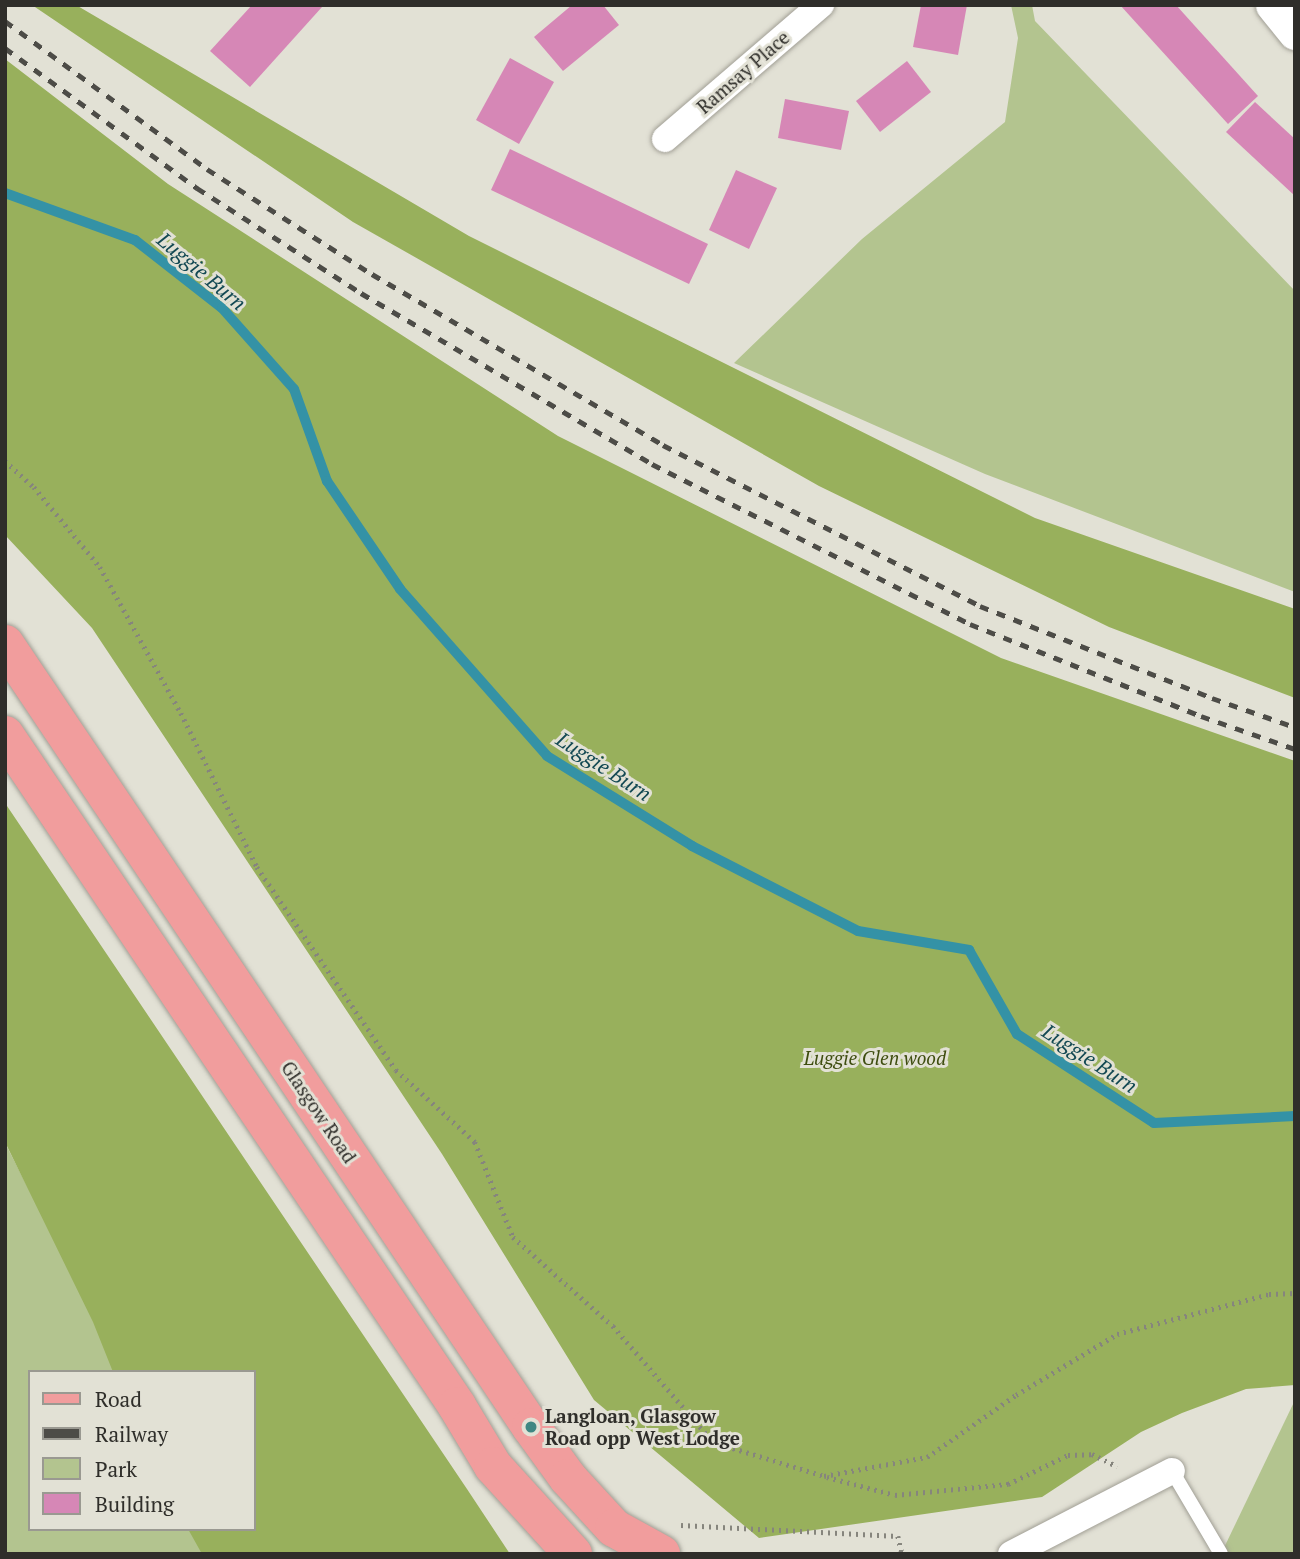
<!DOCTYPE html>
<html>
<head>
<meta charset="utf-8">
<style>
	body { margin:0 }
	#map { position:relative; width:1300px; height:1559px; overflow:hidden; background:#e2e1d5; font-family:"PT Serif",serif }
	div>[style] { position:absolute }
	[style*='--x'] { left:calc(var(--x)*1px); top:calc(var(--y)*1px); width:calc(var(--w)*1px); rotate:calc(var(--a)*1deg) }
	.green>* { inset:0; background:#b3c48f }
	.forest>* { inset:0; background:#98b05c }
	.stream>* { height:10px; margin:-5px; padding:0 5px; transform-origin:5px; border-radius:5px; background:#3492a6 }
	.building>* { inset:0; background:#d687b6 }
	.path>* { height:4.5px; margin-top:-2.25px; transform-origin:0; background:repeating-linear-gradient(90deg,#86857d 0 2px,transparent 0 7px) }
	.roads { filter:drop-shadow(0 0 2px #a19f95) drop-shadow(0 0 2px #a19f95) }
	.service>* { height:14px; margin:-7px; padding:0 7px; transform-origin:7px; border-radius:7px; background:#fff }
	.minor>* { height:26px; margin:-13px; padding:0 13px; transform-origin:13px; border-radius:13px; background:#fff }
	.tertiary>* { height:33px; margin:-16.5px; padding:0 16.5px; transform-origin:16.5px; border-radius:16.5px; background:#fff }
	.primary>* { height:38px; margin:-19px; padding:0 19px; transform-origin:19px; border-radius:19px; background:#f19d9d }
	.rail>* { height:5px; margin-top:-2.5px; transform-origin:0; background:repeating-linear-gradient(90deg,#4d4c47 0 9px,transparent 0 18px) }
	.dots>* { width:19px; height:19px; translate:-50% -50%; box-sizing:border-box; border:4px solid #e2e1d5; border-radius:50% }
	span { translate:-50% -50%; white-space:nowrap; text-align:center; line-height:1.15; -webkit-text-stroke:6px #e2e1d5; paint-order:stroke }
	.street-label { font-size:19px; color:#2f2e2a }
	.park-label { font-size:19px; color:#3e4d0f; font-style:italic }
	.poi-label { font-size:19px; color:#2f2e2a; font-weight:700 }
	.left { translate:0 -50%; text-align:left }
	.water-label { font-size:21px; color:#134953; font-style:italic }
	.frame { position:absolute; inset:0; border:7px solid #2f2e2a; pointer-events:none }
	.legend { position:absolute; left:28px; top:1370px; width:228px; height:161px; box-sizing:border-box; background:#e2e1d5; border:2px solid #9a9991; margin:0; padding:9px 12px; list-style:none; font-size:21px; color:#2f2e2a }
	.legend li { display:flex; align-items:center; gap:14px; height:35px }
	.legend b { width:35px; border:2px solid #9a9991 }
</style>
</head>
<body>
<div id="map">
	<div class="green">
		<i style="clip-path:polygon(1011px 5px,1032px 5px,1035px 21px,1295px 291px,1295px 592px,985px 474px,734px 363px,862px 239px,1005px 122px,1018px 38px)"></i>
		<i style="clip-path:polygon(5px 1143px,123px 1372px,30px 1372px,30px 1529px,205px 1529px,217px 1554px,5px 1554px)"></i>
		<i style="clip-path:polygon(1295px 1400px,1295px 1554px,1221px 1554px)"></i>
	</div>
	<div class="forest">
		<i style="clip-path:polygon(32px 5px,76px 5px,469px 236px,1035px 518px,1295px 609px,1295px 698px,1109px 627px,819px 486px,353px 222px)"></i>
		<i style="clip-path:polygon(5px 59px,168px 184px,558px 436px,1001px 658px,1295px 761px,1295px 1385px,1246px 1389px,1182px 1413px,1141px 1432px,1042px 1497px,759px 1538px,594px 1400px,442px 1154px,92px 628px,5px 535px)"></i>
		<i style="clip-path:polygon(5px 803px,467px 1489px,510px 1554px,202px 1554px,188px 1529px,254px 1529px,254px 1372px,113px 1372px,93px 1322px,5px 1142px)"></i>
	</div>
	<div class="stream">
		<i style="--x:5;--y:193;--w:138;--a:19.9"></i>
		<i style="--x:135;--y:240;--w:110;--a:38"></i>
		<i style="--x:222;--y:308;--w:108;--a:48.4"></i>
		<i style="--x:294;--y:389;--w:98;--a:70.3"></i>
		<i style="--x:327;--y:481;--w:130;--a:55.9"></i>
		<i style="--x:400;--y:589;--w:222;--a:48.6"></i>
		<i style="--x:547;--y:756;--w:171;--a:31.8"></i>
		<i style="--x:692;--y:846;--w:186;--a:27.1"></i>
		<i style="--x:858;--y:931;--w:113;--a:9.7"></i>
		<i style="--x:969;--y:950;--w:97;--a:60.3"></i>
		<i style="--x:1017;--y:1034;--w:163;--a:33"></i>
		<i style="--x:1154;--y:1123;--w:141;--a:-2.8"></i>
	</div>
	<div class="building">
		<i style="clip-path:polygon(252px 5px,322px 7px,250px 87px,210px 51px)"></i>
		<i style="clip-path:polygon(572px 5px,603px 5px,619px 25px,563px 71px,534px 37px)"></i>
		<i style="clip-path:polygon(921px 5px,967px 5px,958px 55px,913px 47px)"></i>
		<i style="clip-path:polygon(1120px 5px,1176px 5px,1258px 96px,1228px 124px)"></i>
		<i style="clip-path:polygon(510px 58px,554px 82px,519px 144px,476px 120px)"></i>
		<i style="clip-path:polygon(907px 61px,931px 92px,880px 132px,856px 101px)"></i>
		<i style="clip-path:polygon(785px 99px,849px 111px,841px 150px,778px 138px)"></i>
		<i style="clip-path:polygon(1255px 102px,1295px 139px,1295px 196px,1226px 132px)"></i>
		<i style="clip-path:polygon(510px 149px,708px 244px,689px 284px,491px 190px)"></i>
		<i style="clip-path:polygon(736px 170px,777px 188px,749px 249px,709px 230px)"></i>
	</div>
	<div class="path">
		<i style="--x:5;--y:461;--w:39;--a:42"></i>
		<i style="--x:34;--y:487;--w:104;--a:50.5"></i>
		<i style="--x:100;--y:567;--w:167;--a:61"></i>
		<i style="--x:181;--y:713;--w:172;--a:63.7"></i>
		<i style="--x:257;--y:867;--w:246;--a:55.6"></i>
		<i style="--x:396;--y:1070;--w:107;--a:42.3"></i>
		<i style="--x:475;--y:1142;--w:102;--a:68.2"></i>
		<i style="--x:513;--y:1237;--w:134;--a:41.7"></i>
		<i style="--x:613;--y:1326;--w:153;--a:49.2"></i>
		<i style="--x:713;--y:1442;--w:116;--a:17"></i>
		<i style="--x:824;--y:1476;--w:105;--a:-10.5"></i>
		<i style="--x:927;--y:1457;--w:108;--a:-34.9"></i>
		<i style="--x:1016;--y:1395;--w:118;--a:-31.1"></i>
		<i style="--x:1117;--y:1334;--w:157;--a:-14.7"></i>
		<i style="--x:1269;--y:1294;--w:26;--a:-2"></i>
		<i style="--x:827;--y:1477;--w:70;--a:14.8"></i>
		<i style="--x:895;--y:1495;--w:114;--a:-5.6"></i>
		<i style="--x:1008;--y:1484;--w:67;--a:-25.8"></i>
		<i style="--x:1068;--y:1455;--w:24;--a:-2"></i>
		<i style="--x:1092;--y:1454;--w:28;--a:26"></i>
		<i style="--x:681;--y:1525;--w:217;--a:2.9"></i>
		<i style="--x:898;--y:1536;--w:18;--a:77"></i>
	</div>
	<div class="roads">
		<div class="service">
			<i style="--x:1172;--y:1471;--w:96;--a:59.4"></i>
		</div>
		<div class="minor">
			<i style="--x:665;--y:139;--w:206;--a:-40.7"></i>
			<i style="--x:1011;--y:1554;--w:181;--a:-27.3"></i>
		</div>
		<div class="tertiary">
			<i style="--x:1272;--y:5;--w:36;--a:51"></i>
		</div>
		<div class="primary">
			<i style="--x:5;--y:644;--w:943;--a:56.11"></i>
			<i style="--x:531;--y:1427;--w:63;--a:54"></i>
			<i style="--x:568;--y:1478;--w:68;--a:47.4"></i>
			<i style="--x:614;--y:1528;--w:54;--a:29"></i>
			<i style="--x:5;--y:735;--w:809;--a:56.03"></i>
			<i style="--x:457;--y:1406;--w:70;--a:59"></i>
			<i style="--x:493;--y:1466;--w:119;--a:47.7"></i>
		</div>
	</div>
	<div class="rail">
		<i style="--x:5;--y:21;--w:250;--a:36.2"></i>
		<i style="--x:207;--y:169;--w:196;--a:32.5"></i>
		<i style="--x:372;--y:274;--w:338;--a:30.4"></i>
		<i style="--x:663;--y:445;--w:356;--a:26.9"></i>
		<i style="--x:980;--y:606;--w:250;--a:21.6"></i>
		<i style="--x:1212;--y:698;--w:88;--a:19.3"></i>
		<i style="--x:5;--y:48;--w:238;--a:36.1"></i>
		<i style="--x:197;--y:188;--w:195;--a:32.6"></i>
		<i style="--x:361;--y:293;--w:338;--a:30.4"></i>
		<i style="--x:652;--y:464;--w:356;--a:26.7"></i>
		<i style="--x:970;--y:624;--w:249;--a:21.7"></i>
		<i style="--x:1201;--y:716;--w:100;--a:19.3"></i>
	</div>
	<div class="dots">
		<i style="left:531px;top:1427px;background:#3f8783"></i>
	</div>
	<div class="street-label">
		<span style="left:743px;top:72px;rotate:-41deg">Ramsay Place</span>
		<span style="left:319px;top:1112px;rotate:56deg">Glasgow Road</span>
	</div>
	<div class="park-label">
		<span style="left:875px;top:1058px">Luggie Glen wood</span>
	</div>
	<div class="poi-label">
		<span class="left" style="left:545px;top:1427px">Langloan, Glasgow<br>Road opp West Lodge</span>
	</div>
	<div class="water-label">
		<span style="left:202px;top:271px;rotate:40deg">Luggie Burn</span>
		<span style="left:604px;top:766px;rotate:33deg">Luggie Burn</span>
		<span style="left:1090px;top:1058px;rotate:33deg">Luggie Burn</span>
	</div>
	<div class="frame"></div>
	<ul class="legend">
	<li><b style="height:9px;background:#f19d9d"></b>Road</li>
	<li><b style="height:9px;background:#4d4c47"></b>Railway</li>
	<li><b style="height:19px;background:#b3c48f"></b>Park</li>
	<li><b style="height:19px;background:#d687b6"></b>Building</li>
	</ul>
</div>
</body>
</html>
